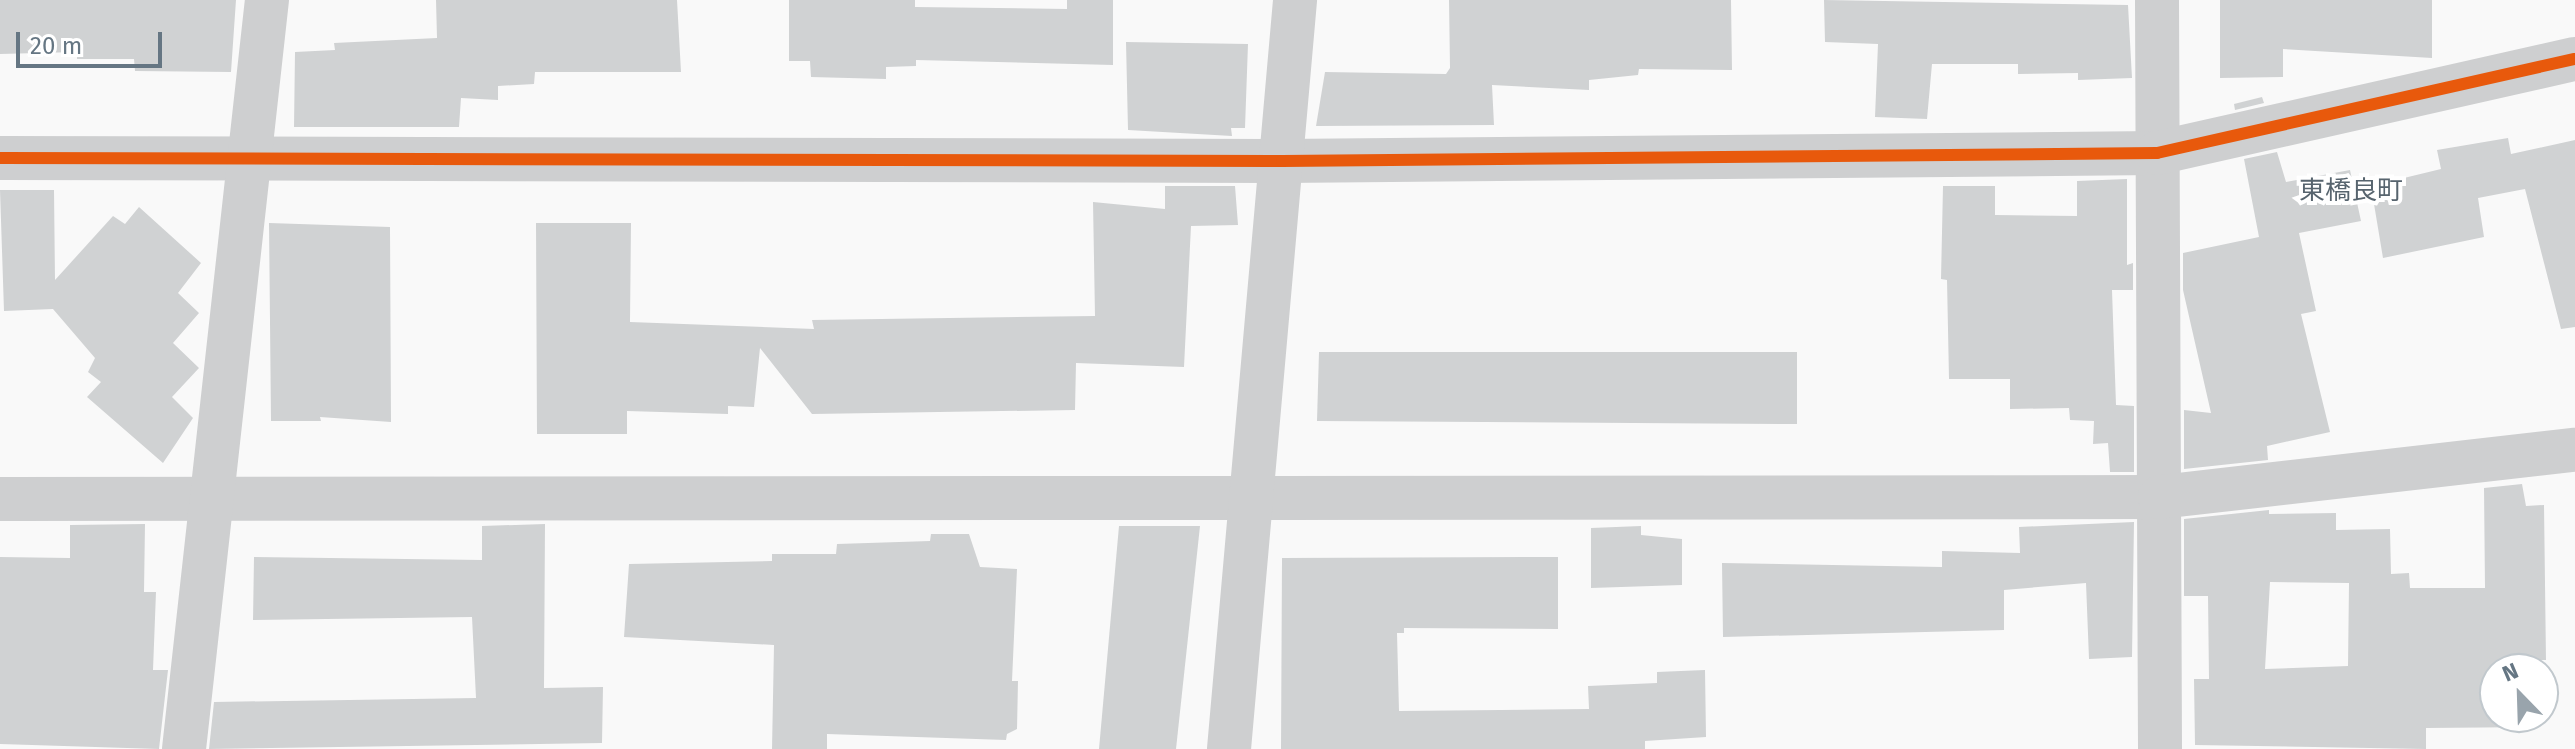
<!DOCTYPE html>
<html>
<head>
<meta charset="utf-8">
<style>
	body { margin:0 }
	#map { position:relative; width:2575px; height:749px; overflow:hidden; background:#f9f9f9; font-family:"Fira Sans","Noto Sans JP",sans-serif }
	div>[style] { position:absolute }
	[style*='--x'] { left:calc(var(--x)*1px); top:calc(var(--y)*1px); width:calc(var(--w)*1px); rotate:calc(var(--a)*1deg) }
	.building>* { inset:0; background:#d0d2d3 }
	.minor>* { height:44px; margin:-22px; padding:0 22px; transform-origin:22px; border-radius:22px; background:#cecfd0 }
	.tertiary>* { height:44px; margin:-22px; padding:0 22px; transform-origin:22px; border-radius:22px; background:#cecfd0 }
	.cycleway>* { height:12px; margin:-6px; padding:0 6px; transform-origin:6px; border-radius:6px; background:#e8590c }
	span { translate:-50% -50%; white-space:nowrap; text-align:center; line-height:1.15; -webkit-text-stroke:8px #fff; paint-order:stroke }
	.quarter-label { font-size:26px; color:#57646e }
	.north { position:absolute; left:2479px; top:653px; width:80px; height:80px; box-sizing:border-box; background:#fff; border:2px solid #c1c8cd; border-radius:50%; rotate:337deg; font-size:22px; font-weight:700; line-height:32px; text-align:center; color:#657683 }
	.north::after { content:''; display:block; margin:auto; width:28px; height:36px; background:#99a4ac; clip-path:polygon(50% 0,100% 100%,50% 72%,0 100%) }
	.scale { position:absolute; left:16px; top:32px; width:146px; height:36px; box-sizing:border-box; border:4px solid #657683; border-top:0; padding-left:10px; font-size:24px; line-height:28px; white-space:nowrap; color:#657683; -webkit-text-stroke:6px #fff; paint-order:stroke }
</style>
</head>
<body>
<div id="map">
	<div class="building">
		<i style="clip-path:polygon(0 0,236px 0,231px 72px,135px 71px,134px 59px,77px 59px,77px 52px,0 54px)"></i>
		<i style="clip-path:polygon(436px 0,677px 0,681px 72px,535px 72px,534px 84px,498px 86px,498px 100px,461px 98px,459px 127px,294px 127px,295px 52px,335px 50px,334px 43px,437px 38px)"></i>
		<i style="clip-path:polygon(789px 0,915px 0,915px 7px,1067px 9px,1067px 0,1113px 0,1113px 65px,916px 60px,916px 66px,886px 67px,886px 79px,811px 77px,810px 61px,789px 61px)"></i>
		<i style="clip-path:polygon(1449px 0,1731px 0,1732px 70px,1639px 69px,1638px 75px,1589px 80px,1589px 90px,1492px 85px,1494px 125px,1316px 126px,1325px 72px,1446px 74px,1450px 68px)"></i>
		<i style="clip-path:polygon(1824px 0,2128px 5px,2132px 78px,2078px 80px,2078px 73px,2018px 74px,2018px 64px,1932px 64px,1927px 119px,1875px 117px,1878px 44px,1825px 42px)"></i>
		<i style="clip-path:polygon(2220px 0,2432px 0,2432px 58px,2283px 49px,2283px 77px,2220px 78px)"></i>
		<i style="clip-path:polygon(1126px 42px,1248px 44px,1245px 128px,1231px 128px,1232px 136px,1128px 130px)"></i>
		<i style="clip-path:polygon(2262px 97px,2264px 103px,2235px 110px,2234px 104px)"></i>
		<i style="clip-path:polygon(2508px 138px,2511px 154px,2575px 140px,2575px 327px,2561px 329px,2525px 189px,2478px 198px,2484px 237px,2383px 258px,2371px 186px,2441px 169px,2437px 150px)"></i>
		<i style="clip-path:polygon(2277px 152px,2286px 182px,2350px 170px,2361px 221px,2299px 233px,2316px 311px,2301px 314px,2330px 432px,2267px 446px,2268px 460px,2184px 469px,2184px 410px,2211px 413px,2183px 290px,2183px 253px,2259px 237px,2244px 159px)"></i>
		<i style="clip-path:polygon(2127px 179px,2127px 265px,2133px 263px,2133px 290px,2112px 290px,2116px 405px,2134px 406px,2134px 472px,2110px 472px,2108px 443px,2093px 444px,2094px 421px,2070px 420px,2069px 408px,2010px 409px,2010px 379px,1949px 379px,1947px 280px,1941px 279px,1943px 186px,1995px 186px,1995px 215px,2077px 216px,2077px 181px)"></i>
		<i style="clip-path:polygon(1165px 186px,1235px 186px,1238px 225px,1191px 226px,1184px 367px,1076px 363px,1075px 410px,812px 414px,760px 348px,754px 407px,728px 406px,728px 414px,627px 411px,627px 434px,537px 434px,536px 223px,631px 223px,630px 322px,814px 329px,812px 320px,1095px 316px,1093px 202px,1165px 209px)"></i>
		<i style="clip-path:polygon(0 190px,54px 190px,55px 280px,113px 216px,125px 224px,139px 207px,201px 263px,178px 293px,199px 313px,173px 343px,199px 368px,172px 397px,193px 418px,163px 463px,87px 397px,101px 382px,88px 372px,95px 358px,53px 309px,4px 311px)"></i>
		<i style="clip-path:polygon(269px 223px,390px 227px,391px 422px,320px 417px,321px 421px,271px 421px)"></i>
		<i style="clip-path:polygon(1319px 352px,1797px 352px,1797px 424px,1317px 421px)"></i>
		<i style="clip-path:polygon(evenodd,2522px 484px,2526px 506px,2544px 505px,2546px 660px,2539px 660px,2539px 669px,2495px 669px,2495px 717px,2538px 717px,2538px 727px,2426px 728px,2426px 749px,2195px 745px,2194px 679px,2209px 679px,2208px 596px,2184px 596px,2184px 519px,2269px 510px,2269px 514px,2336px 513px,2336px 530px,2390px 529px,2391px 574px,2409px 573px,2410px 588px,2485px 588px,2484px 488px,2522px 484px,2270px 582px,2349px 583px,2348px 666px,2265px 669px,2270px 582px)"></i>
		<i style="clip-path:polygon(2134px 522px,2132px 657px,2089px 659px,2086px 583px,2004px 590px,2004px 630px,1723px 637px,1722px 563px,1942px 567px,1942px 551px,2020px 553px,2019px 527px)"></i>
		<i style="clip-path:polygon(145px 524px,144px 592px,156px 592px,153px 670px,168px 670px,159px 749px,0 744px,0 557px,70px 558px,70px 525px)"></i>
		<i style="clip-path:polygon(545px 524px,544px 688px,603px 687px,602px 743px,209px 749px,214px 702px,476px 698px,472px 617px,253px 620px,254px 557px,482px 560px,482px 526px)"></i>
		<i style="clip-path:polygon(1119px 526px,1200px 526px,1176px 749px,1099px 749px)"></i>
		<i style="clip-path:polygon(1641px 526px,1641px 535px,1682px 539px,1682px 585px,1591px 588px,1591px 528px)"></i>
		<i style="clip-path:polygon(931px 534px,969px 534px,980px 567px,1017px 569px,1012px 681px,1018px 681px,1017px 729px,1007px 734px,1006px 740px,827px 734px,827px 749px,772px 749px,774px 645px,624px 637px,629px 564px,772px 561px,772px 554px,836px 554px,837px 544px,930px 541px)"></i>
		<i style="clip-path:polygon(1558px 557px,1558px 629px,1404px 628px,1404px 633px,1397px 633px,1399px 711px,1589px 709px,1588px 686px,1657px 683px,1657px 672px,1705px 670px,1706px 737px,1645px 741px,1645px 749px,1281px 749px,1282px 558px)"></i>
	</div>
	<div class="minor">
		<i style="--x:2157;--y:0;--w:749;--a:89.77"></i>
		<i style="--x:0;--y:158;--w:1282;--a:0.13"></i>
		<i style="--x:1282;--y:161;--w:875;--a:-0.52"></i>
		<i style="--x:2157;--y:153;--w:428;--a:-12.7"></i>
		<i style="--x:0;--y:499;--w:2160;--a:-0.05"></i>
		<i style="--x:2160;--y:497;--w:418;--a:-6.5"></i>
		<i style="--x:184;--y:749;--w:754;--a:-83.68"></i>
	</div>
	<div class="tertiary">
		<i style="--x:1229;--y:749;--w:752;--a:-84.96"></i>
	</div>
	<div class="cycleway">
		<i style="--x:0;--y:158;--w:1282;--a:0.13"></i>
		<i style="--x:1282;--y:161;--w:875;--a:-0.52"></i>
		<i style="--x:2157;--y:153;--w:428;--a:-12.7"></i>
	</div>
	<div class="quarter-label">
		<span style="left:2351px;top:191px">東橋良町</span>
	</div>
	<div class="north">N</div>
	<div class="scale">20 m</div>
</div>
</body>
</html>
